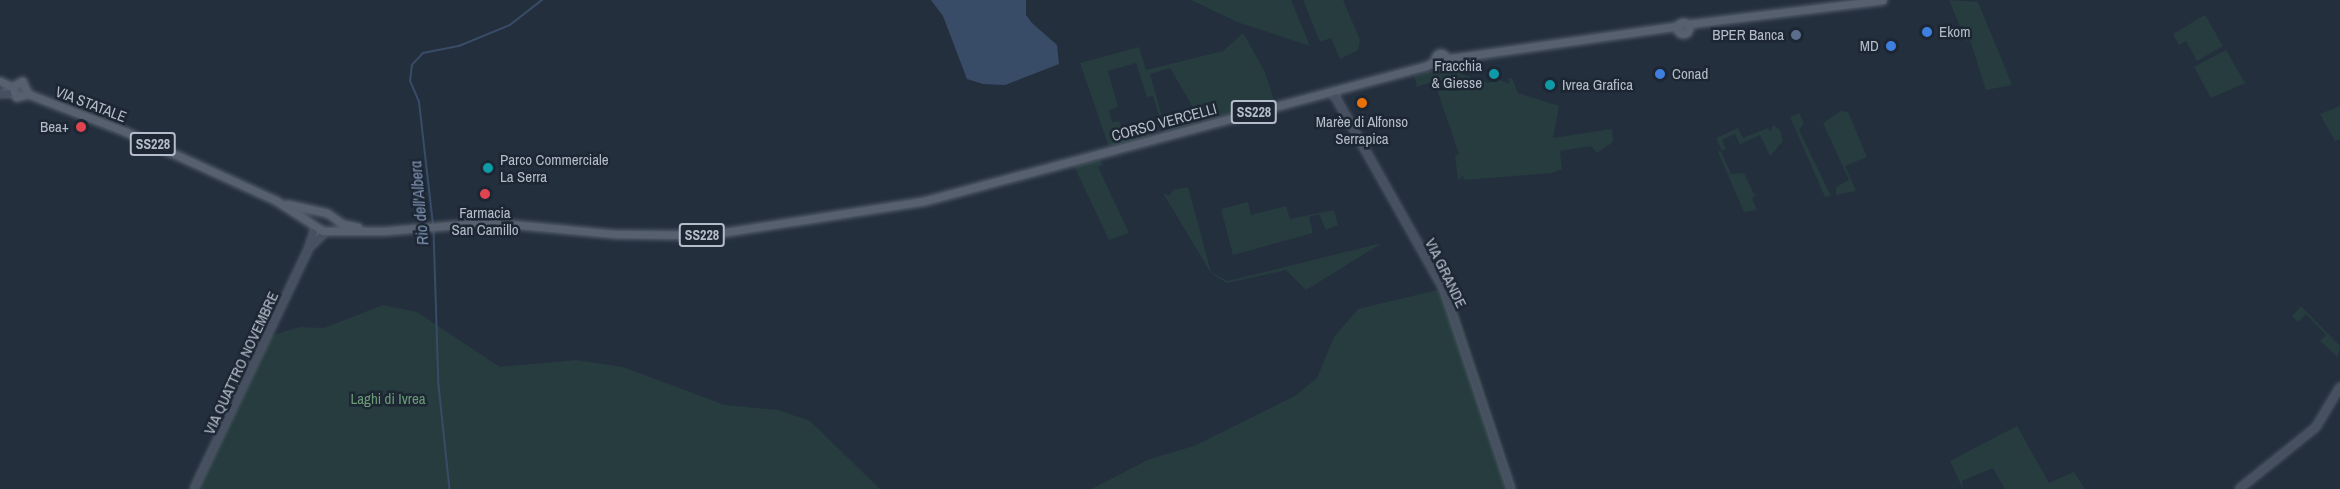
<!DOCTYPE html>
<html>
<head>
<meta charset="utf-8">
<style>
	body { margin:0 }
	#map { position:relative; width:2340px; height:489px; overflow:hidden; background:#242f3e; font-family:"Archivo Narrow",sans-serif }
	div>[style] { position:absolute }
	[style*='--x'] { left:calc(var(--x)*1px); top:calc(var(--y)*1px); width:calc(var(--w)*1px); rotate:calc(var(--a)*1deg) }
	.green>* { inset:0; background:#263c3f }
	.water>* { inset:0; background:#394c67 }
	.stream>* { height:1.5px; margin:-0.75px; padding:0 0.75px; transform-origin:0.75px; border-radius:0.75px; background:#394c67 }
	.roads { filter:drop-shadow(0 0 2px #565f6c) drop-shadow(0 0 2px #565f6c) }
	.secondary>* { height:6px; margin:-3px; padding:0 3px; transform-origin:3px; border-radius:3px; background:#465061 }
	.primary>* { height:7px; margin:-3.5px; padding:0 3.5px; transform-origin:3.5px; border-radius:3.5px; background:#56606e }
	.primary>.ring { margin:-3.5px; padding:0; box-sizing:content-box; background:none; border:7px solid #56606e; border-radius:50% }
	.dots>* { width:16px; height:16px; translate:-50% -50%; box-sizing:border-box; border:3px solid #1d2633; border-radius:50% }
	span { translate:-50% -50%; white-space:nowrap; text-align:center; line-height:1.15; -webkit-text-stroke:5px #1d2633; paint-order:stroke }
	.shield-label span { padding:2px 4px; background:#1d2633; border:2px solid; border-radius:4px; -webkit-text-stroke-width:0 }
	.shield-label { font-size:14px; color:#b4bcc9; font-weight:700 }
	.poi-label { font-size:15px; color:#b4bcc9 }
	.left { translate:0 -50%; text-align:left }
	.right { translate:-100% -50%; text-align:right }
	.street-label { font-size:15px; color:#b4bcc9 }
	.park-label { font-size:15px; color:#6b9a76 }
	.water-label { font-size:16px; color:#7c92b1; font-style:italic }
</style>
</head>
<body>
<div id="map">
	<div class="green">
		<i style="clip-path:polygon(1191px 0,1291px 0,1310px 46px,1237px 22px)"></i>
		<i style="clip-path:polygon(1303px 0,1343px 0,1360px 40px,1358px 50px,1340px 59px,1331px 38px,1320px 42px)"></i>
		<i style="clip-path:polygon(1949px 0,1978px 2px,2012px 85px,1986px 90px,1970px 40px,1966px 41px)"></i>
		<i style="clip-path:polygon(2205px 15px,2223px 46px,2197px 61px,2186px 41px,2179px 45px,2173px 34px)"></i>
		<i style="clip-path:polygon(1243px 33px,1264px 70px,1275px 102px,1201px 121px,1170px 68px,1150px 74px,1165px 127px,1191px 120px,1191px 111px,1195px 123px,1164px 132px,1153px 96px,1147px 97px,1136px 63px,1108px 71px,1118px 107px,1109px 110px,1112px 122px,1119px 121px,1126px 138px,1157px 134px,1109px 147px,1080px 63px,1139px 47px,1146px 70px,1223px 51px)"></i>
		<i style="clip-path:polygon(2226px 50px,2245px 83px,2211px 98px,2194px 67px)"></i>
		<i style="clip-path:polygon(1498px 59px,1460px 65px,1461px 74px,1488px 83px,1497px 79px,1510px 84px,1508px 79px,1512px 78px,1518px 93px,1559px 106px,1553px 138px,1612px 129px,1613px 142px,1597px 153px,1591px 146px,1560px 151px,1562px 169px,1552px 173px,1464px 180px,1463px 176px,1458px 180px,1455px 156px,1459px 154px,1434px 81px,1417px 87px,1414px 76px,1458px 63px)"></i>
		<i style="clip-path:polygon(2340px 106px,2340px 139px,2335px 141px,2320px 114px)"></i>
		<i style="clip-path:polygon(1841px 111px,1848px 112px,1867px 157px,1845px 166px,1856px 191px,1836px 195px,1836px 187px,1849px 180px,1823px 123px)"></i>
		<i style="clip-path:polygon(1799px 113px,1804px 123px,1799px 130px,1831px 196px,1825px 197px,1790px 117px)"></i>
		<i style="clip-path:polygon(1773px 125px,1780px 130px,1783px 141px,1770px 156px,1760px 135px,1740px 144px,1735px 134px,1722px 140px,1726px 149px,1722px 151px,1716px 138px,1738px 128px,1743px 138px,1768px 128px,1770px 132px)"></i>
		<i style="clip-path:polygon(1721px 151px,1731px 174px,1744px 173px,1754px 194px,1757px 193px,1752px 199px,1757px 210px,1744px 212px,1718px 152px)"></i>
		<i style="clip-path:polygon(1100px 160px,1103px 165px,1098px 167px,1129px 233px,1109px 240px,1074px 166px)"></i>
		<i style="clip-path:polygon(1188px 187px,1211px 272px,1228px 281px,1382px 243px,1306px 290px,1286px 270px,1227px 283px,1211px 273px,1163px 193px,1169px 196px,1173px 190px)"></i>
		<i style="clip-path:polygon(1248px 202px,1251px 215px,1286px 206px,1290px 219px,1334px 210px,1338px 225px,1326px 230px,1319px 214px,1309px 217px,1313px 233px,1233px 255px,1221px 209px)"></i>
		<i style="clip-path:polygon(1450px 287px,1516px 489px,1091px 489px,1150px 459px,1194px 446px,1295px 396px,1317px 378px,1334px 337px,1358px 309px)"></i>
		<i style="clip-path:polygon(383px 305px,417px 312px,500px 367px,576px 360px,623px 367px,725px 405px,778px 410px,810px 421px,880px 489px,199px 489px,272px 335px,300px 327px,324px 328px)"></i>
		<i style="clip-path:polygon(2301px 306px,2340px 346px,2338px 357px,2320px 341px,2326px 335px,2306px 314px,2298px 322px,2292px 316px)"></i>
		<i style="clip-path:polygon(2017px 426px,2049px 483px,2074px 472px,2085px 489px,2005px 489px,1993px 468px,1962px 481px,1963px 489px,1950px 461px)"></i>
	</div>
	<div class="water">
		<i style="clip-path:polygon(931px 0,1026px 0,1026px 15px,1032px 23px,1057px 45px,1059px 64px,1005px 85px,983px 84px,967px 79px,943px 16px)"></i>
	</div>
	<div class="stream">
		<i style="--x:433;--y:225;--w:124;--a:-96.5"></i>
		<i style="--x:419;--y:102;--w:23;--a:-113"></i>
		<i style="--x:410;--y:81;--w:16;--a:-83"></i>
		<i style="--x:412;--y:65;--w:16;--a:-47"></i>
		<i style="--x:423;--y:53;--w:37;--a:-11"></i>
		<i style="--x:459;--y:46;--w:55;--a:-22.4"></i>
		<i style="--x:510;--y:25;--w:41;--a:-38"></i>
		<i style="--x:434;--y:230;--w:155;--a:88.2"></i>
		<i style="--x:439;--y:385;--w:105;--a:84"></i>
	</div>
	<div class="roads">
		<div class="secondary">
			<i style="--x:1332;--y:91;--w:228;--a:60.6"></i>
			<i style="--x:1444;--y:290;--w:210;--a:71.4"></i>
			<i style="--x:0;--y:94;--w:12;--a:-5"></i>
			<i style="--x:312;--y:245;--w:20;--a:-45"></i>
			<i style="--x:194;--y:489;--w:265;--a:-64.5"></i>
			<i style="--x:308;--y:250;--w:24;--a:-71"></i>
			<i style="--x:2239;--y:489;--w:99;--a:-38.8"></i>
			<i style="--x:2316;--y:427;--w:47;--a:-59"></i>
		</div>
		<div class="primary">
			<i class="ring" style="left:1677px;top:22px;width:5px;height:5px"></i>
			<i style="--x:1688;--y:24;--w:196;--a:-7"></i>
			<i class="ring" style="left:1435.5px;top:53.5px;width:4px;height:4px"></i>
			<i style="--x:1446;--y:59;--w:234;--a:-8.1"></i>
			<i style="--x:0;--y:81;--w:13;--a:27"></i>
			<i style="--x:12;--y:87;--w:12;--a:-31"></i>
			<i style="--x:22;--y:81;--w:14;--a:65"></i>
			<i style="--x:12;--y:87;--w:11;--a:68"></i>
			<i style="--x:16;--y:97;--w:12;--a:-14"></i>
			<i style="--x:28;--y:94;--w:103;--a:21.1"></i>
			<i style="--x:124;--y:131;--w:168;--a:24.6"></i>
			<i style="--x:275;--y:200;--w:57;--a:32.9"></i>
			<i style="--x:323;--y:231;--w:61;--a:0"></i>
			<i style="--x:384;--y:231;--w:104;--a:-4.9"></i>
			<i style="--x:488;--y:222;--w:129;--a:5.4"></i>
			<i style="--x:616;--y:234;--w:91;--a:0.6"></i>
			<i style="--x:707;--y:235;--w:220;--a:-8.9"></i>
			<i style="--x:924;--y:201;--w:520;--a:-15.05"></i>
			<i style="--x:1426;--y:66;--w:10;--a:-29"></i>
			<i style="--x:287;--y:204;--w:41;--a:12.7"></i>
			<i style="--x:327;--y:213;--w:19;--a:35"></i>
			<i style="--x:343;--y:224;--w:15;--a:11"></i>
		</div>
	</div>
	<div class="dots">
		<i style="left:1927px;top:32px;background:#3f7fe0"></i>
		<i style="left:1796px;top:35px;background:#5c6f8a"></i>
		<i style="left:1891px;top:46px;background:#3f7fe0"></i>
		<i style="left:1494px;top:74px;background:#0f9aa8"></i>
		<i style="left:1660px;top:74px;background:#3f7fe0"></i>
		<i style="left:1550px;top:85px;background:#0f9aa8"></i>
		<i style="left:1362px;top:103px;background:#e8710a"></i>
		<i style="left:81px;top:127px;background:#e0444e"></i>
		<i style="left:488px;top:168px;background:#0f9aa8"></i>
		<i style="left:485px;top:194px;background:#e0444e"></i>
	</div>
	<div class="shield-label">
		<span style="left:1254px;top:112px">SS228</span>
		<span style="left:153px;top:144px">SS228</span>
		<span style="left:702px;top:235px">SS228</span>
	</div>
	<div class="poi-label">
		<span class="left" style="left:1939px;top:32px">Ekom</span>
		<span class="right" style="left:1784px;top:35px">BPER Banca</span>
		<span class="right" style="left:1879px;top:46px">MD</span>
		<span class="right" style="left:1482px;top:74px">Fracchia<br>&amp; Giesse</span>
		<span class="left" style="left:1672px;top:74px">Conad</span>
		<span class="left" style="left:1562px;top:85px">Ivrea Grafica</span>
		<span style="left:1362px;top:130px">Marèe di Alfonso<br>Serrapica</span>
		<span class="right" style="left:69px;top:127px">Bea+</span>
		<span class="left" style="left:500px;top:168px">Parco Commerciale<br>La Serra</span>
		<span style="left:485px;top:221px">Farmacia<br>San Camillo</span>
	</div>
	<div class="street-label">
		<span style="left:91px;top:104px;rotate:21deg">VIA STATALE</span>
		<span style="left:1164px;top:122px;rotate:-15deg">CORSO VERCELLI</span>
		<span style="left:1446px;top:273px;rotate:64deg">VIA GRANDE</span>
		<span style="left:241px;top:363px;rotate:-65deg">VIA QUATTRO NOVEMBRE</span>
	</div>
	<div class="park-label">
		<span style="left:388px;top:399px">Laghi di Ivrea</span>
	</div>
	<div class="water-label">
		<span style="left:419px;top:203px;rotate:-95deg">Rio dell'Albera</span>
	</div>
</div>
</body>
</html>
